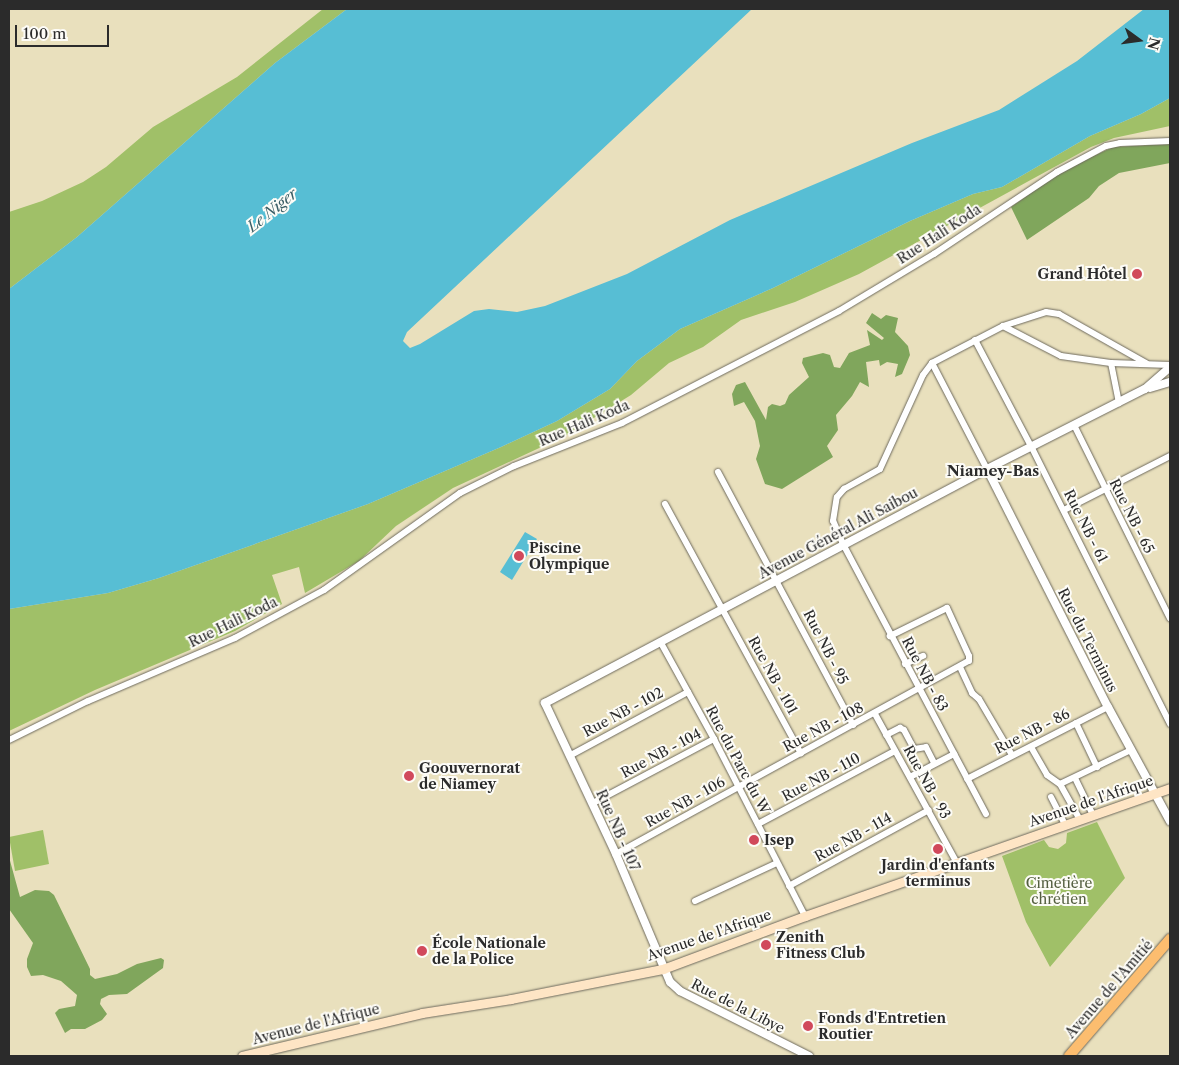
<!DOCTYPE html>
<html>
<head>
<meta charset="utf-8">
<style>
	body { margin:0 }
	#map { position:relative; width:1179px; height:1065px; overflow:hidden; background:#e9e0bd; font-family:"Libre Caslon Text",serif }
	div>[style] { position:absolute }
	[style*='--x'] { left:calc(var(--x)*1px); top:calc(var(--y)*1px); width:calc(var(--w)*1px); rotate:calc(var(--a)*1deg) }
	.green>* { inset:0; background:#a0c068 }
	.forest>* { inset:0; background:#80a65c }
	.water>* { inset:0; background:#57bed4 }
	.roads { filter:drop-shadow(0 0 1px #6e6a5e) drop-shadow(0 0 1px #6e6a5e) }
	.minor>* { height:6px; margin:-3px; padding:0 3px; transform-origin:3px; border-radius:3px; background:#fff }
	.tertiary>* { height:8px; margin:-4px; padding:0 4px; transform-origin:4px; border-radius:4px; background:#fff }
	.secondary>* { height:9px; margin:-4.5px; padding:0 4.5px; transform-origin:4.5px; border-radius:4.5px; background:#fee5c5 }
	.primary>* { height:10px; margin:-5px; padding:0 5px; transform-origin:5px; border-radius:5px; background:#fcbd6f }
	.dots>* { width:14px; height:14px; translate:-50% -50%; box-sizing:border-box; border:2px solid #fdfcf7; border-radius:50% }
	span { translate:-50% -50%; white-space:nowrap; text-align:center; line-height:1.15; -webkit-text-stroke:4px #fdfcf7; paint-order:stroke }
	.street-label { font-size:14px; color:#2b2b2b }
	.poi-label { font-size:14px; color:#2b2b2b; font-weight:700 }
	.right { translate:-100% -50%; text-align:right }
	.left { translate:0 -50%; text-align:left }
	.park-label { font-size:14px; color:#545f40 }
	.water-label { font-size:15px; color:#3a5e66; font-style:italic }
	.neighbourhood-label { font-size:15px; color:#2b2b2b; font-weight:700 }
	.frame { position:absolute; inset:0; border:10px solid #2b2b2b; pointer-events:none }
	.north { position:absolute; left:1114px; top:15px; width:50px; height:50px; -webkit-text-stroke:4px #fdfcf7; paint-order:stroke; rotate:104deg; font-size:14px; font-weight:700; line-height:20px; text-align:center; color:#2b2b2b }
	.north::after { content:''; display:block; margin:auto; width:18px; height:22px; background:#2b2b2b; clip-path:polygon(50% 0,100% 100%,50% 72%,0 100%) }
	.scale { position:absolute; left:15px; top:25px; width:94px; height:22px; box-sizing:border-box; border:2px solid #2b2b2b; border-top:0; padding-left:6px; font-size:15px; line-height:18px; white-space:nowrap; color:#2b2b2b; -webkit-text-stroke:4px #fdfcf7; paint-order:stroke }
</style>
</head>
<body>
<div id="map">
	<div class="green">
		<i style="clip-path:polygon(323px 9px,347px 9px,275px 63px,77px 237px,9px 289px,9px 212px,42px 201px,83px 182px,106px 167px,153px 127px,237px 77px)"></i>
		<i style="clip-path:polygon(1170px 98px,1170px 126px,1114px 138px,1091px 147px,859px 274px,795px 302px,741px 320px,703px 347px,669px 363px,631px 395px,563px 437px,453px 488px,396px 526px,359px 561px,305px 593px,299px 567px,272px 575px,282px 604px,235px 631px,95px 690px,9px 731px,9px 609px,108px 593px,159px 578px,368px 504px,501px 447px,557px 421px,610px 389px,637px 361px,680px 329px,773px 288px,910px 221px,973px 194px,1002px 187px,1090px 136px,1141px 114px)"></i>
		<i style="clip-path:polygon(1097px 822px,1125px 878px,1050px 967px,1026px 922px,1002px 856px,1044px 840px,1049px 847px,1058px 849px,1066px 843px,1067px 833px)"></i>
		<i style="clip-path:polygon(43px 830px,49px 864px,15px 871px,9px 837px)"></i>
	</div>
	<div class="forest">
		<i style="clip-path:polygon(1170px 144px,1170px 163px,1119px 173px,1099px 186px,1089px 198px,1027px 240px,1011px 207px,1061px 171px,1113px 147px)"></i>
		<i style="clip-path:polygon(872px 313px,881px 319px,886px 315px,898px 318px,895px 332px,908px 346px,910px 355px,902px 374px,895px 377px,898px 364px,887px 362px,880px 366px,879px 360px,866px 362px,869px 387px,860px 382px,852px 396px,836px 415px,838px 430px,827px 446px,833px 457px,782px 489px,765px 484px,756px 459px,760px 446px,755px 421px,744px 402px,734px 406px,732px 394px,736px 385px,745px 382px,766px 420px,768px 407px,772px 404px,780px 406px,785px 404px,789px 395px,809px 377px,802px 363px,803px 358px,823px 353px,830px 355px,834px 367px,840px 368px,849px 353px,870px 345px,867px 330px,882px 340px,884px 338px,866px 323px)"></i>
		<i style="clip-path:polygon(9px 857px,20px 897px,35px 890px,49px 891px,54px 895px,90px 969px,90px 975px,95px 979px,117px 974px,137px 964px,161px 958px,164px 960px,163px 968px,127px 994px,109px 995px,101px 999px,100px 1004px,107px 1014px,102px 1020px,85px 1029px,71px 1029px,65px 1033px,55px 1013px,59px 1009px,75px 1006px,77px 995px,61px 981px,43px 975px,31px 976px,27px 967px,27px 959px,33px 943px,9px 909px)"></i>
	</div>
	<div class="water">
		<i style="clip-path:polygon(347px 9px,752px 9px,407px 332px,403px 341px,410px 348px,420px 344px,474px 311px,489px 309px,517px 312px,545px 306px,627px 274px,730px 220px,912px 143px,999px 110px,1077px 61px,1144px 9px,1170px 9px,1170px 98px,1141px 114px,1090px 136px,1002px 187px,973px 194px,910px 221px,773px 288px,680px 329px,637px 361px,610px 389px,557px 421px,501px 447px,368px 504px,159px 578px,108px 593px,9px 609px,9px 289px,77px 237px,275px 63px)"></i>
		<i style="clip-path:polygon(525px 532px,537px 539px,512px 580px,500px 572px)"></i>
	</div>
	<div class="roads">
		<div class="minor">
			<i style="--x:1003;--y:326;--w:65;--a:27.3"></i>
			<i style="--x:1061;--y:356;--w:50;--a:8"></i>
			<i style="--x:1111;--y:363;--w:59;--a:1.9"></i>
			<i style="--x:975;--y:340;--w:120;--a:62.2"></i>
			<i style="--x:1031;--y:446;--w:311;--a:63.4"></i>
			<i style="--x:932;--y:363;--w:119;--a:62.6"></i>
			<i style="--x:1111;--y:363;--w:41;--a:78.7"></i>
			<i style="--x:1074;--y:425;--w:216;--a:63.6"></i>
			<i style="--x:718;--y:472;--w:287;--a:61.9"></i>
			<i style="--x:665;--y:504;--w:284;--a:61.4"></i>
			<i style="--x:1064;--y:510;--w:119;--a:-27"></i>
			<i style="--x:661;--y:643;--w:110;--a:61.1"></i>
			<i style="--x:714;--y:739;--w:199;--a:62.8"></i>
			<i style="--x:905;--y:664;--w:20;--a:-24"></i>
			<i style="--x:960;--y:667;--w:29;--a:65"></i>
			<i style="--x:972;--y:693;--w:9;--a:41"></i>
			<i style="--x:979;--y:699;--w:65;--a:59.5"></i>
			<i style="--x:875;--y:714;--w:170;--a:61.2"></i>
			<i style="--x:1076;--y:723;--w:49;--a:64.5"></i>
			<i style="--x:886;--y:735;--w:16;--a:-27"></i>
			<i style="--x:900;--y:728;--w:4;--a:27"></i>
			<i style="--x:904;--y:730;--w:21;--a:62"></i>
			<i style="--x:914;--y:749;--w:12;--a:-9"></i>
			<i style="--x:926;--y:747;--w:18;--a:63"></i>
			<i style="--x:9;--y:740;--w:88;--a:-26.3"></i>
			<i style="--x:88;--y:701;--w:160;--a:-23.2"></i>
			<i style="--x:235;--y:638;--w:101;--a:-28.3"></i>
			<i style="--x:324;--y:590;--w:167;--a:-35.5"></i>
			<i style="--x:460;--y:493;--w:60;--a:-26.6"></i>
			<i style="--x:514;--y:466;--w:116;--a:-21.7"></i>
			<i style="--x:622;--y:423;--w:244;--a:-27.3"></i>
			<i style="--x:839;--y:311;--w:111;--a:-31"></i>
			<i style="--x:934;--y:254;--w:148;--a:-33.7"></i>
			<i style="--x:1057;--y:172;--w:55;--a:-28"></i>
			<i style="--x:1106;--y:146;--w:14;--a:-12"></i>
			<i style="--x:1120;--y:143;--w:50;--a:-2.3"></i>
			<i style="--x:1031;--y:747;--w:32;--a:60"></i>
			<i style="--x:1047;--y:775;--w:16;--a:35"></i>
			<i style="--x:571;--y:755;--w:133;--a:-28.3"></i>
			<i style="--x:910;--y:777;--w:50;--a:-27.6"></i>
			<i style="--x:1075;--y:778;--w:41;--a:64.1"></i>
			<i style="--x:967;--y:779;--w:158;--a:-27.1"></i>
			<i style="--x:1060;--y:784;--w:79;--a:-25.6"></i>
			<i style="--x:1060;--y:784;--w:41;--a:60.9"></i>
			<i style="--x:1051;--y:797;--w:31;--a:63"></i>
			<i style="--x:593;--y:803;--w:137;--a:-27.9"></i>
			<i style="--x:986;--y:814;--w:306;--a:-117.9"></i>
			<i style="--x:843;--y:544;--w:25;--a:-113"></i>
			<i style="--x:833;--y:521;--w:24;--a:-81"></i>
			<i style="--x:837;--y:497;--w:11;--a:-49"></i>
			<i style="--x:844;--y:489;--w:41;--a:-29.1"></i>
			<i style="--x:880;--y:469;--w:103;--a:-65.4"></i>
			<i style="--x:923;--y:375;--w:15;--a:-53"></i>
			<i style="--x:932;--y:363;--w:80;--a:-27.5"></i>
			<i style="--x:1003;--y:326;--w:45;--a:-18"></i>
			<i style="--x:1046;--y:312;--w:13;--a:9"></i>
			<i style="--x:1059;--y:314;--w:100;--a:29.4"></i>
			<i style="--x:758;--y:824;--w:155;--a:-28.1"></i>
			<i style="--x:616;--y:854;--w:402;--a:-28.7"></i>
			<i style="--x:969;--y:661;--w:5;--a:-90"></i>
			<i style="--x:969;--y:656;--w:53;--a:-114.6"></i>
			<i style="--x:947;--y:608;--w:64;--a:153.8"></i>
			<i style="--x:789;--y:886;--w:159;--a:-28.5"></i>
			<i style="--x:695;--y:901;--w:90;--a:-24.9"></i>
		</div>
		<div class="tertiary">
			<i style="--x:1150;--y:388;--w:21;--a:-17"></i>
			<i style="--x:987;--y:469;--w:267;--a:63.1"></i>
			<i style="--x:1108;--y:707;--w:130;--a:61.5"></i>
			<i style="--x:809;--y:1056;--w:144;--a:-153.3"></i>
			<i style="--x:680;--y:991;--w:13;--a:-138"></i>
			<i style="--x:670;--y:982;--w:139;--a:-112.9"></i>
			<i style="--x:616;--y:854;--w:167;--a:-115.2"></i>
			<i style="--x:545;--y:703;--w:500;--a:-27.9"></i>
			<i style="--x:987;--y:469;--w:177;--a:-26.9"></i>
			<i style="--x:1145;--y:389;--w:33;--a:-41"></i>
		</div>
		<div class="secondary">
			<i style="--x:242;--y:1056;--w:185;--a:-13.4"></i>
			<i style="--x:422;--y:1013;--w:90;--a:-8.9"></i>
			<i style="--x:511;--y:999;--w:155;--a:-11.2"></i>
			<i style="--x:663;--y:969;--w:152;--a:-20.5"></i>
			<i style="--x:805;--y:916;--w:387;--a:-19.3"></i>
		</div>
		<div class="primary">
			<i style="--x:1069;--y:1056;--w:155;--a:-49.2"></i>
		</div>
	</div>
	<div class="dots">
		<i style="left:1137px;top:274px;background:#d1495b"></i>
		<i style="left:519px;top:556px;background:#d1495b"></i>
		<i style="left:409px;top:776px;background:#d1495b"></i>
		<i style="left:754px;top:840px;background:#d1495b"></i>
		<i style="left:938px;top:849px;background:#d1495b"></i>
		<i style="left:766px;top:945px;background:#d1495b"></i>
		<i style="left:422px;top:951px;background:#d1495b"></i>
		<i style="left:808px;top:1026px;background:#d1495b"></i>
	</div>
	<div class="street-label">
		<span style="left:939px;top:234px;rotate:-33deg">Rue Hali Koda</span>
		<span style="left:584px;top:423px;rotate:-23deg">Rue Hali Koda</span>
		<span style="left:1132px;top:516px;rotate:63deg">Rue NB - 65</span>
		<span style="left:1086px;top:526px;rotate:63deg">Rue NB - 61</span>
		<span style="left:838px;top:533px;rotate:-28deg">Avenue Général Ali Saibou</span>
		<span style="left:233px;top:622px;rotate:-26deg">Rue Hali Koda</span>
		<span style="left:1088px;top:640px;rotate:63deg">Rue du Terminus</span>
		<span style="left:826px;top:647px;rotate:63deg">Rue NB - 95</span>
		<span style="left:925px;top:674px;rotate:62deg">Rue NB - 83</span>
		<span style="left:773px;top:675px;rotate:61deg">Rue NB - 101</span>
		<span style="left:623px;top:712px;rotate:-28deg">Rue NB - 102</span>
		<span style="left:823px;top:727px;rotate:-28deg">Rue NB - 108</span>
		<span style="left:1032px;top:731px;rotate:-27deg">Rue NB - 86</span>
		<span style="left:661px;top:753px;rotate:-28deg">Rue NB - 104</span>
		<span style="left:738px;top:760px;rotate:62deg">Rue du Parc du W</span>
		<span style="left:821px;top:777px;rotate:-28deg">Rue NB - 110</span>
		<span style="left:927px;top:782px;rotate:61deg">Rue NB - 93</span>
		<span style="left:1091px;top:801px;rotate:-19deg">Avenue de l'Afrique</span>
		<span style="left:685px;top:802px;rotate:-29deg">Rue NB - 106</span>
		<span style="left:618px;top:830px;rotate:66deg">Rue NB - 107</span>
		<span style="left:853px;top:837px;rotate:-29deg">Rue NB - 114</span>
		<span style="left:709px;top:935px;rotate:-19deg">Avenue de l'Afrique</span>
		<span style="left:1109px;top:989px;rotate:-49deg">Avenue de l'Amitié</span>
		<span style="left:738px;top:1006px;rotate:27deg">Rue de la Libye</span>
		<span style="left:316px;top:1024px;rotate:-14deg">Avenue de l'Afrique</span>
	</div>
	<div class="poi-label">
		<span class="right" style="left:1127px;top:274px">Grand Hôtel</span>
		<span class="left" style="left:529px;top:556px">Piscine<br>Olympique</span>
		<span class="left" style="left:419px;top:776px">Goouvernorat<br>de Niamey</span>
		<span class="left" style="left:764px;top:840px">Isep</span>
		<span style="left:938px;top:873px">Jardin d'enfants<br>terminus</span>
		<span class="left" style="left:776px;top:945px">Zenith<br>Fitness Club</span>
		<span class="left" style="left:432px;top:951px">École Nationale<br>de la Police</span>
		<span class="left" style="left:818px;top:1026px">Fonds d'Entretien<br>Routier</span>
	</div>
	<div class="park-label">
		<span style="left:1059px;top:891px">Cimetière<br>chrétien</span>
	</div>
	<div class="water-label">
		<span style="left:272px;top:210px;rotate:-39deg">Le Niger</span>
	</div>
	<div class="neighbourhood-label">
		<span style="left:993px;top:471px">Niamey-Bas</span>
	</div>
	<div class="frame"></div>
	<div class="north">N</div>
	<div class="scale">100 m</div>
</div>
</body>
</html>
